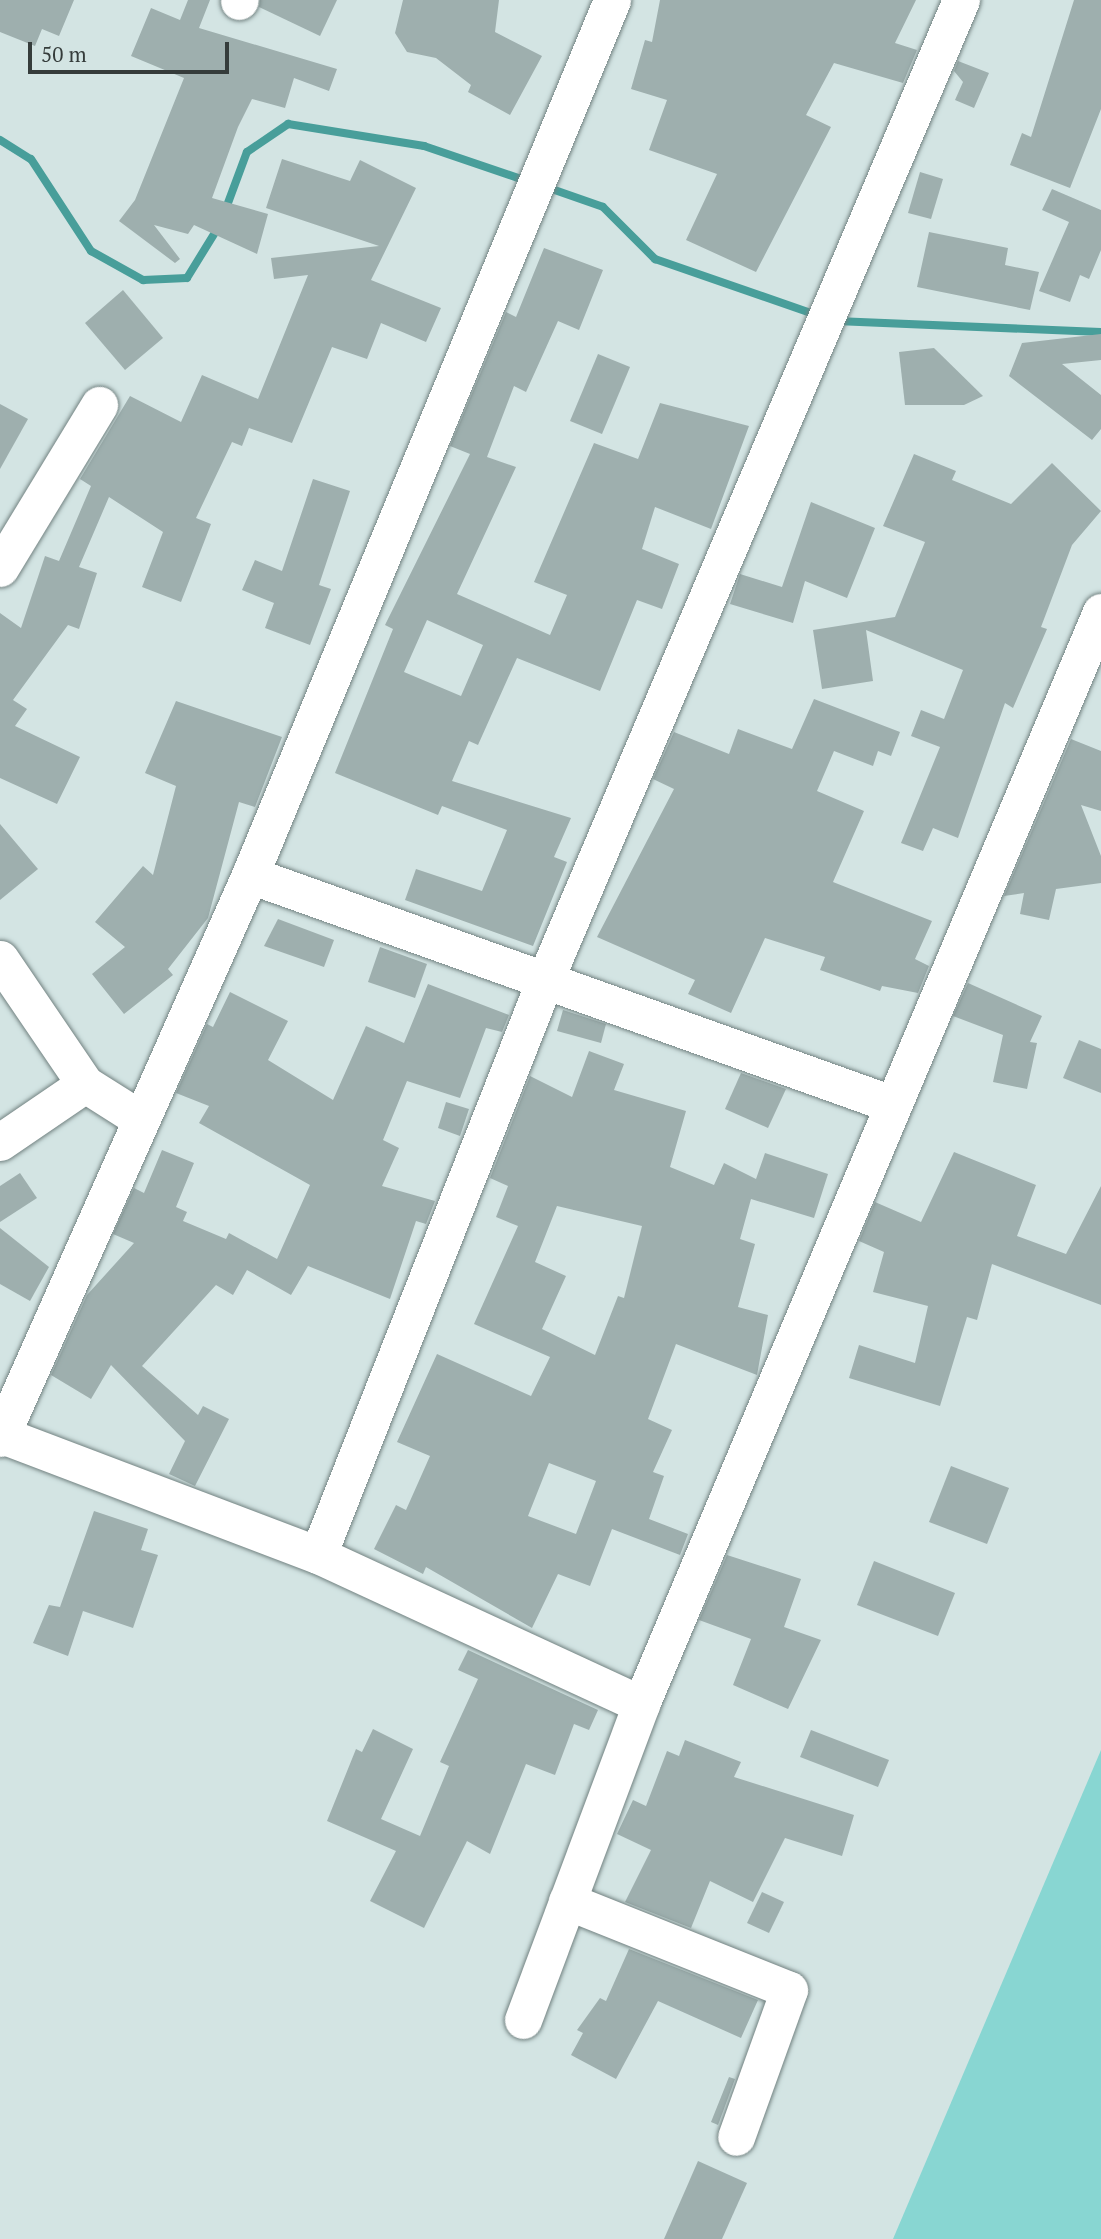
<!DOCTYPE html>
<html>
<head>
<meta charset="utf-8">
<style>
	body { margin:0 }
	#map { position:relative; width:1101px; height:2239px; overflow:hidden; background:#d3e4e3; font-family:"PT Serif",serif }
	div>[style] { position:absolute }
	[style*='--x'] { left:calc(var(--x)*1px); top:calc(var(--y)*1px); width:calc(var(--w)*1px); rotate:calc(var(--a)*1deg) }
	.green>* { inset:0; background:#88d6d2 }
	.stream>* { height:8px; margin:-4px; padding:0 4px; transform-origin:4px; border-radius:4px; background:#489e9a }
	.building>* { inset:0; background:#9eafae }
	.roads { filter:drop-shadow(0 0 2px #728281) drop-shadow(0 0 2px #728281) }
	.minor>* { height:37px; margin:-18.5px; padding:0 18.5px; transform-origin:18.5px; border-radius:18.5px; background:#fff }
	span { translate:-50% -50%; white-space:nowrap; text-align:center; line-height:1.15; -webkit-text-stroke:5px #d3e4e3; paint-order:stroke }
	.scale { position:absolute; left:28px; top:42px; width:201px; height:32px; box-sizing:border-box; border:4px solid #353c3b; border-top:0; padding-left:9px; font-size:21px; line-height:24px; white-space:nowrap; color:#353c3b; -webkit-text-stroke:5px #d3e4e3; paint-order:stroke }
</style>
</head>
<body>
<div id="map">
	<div class="green">
		<i style="clip-path:polygon(1101px 1750px,1101px 2239px,893px 2239px)"></i>
	</div>
	<div class="stream">
		<i style="--x:0;--y:140;--w:36;--a:32"></i>
		<i style="--x:31;--y:159;--w:110;--a:56.9"></i>
		<i style="--x:91;--y:251;--w:60;--a:29.1"></i>
		<i style="--x:143;--y:280;--w:44;--a:-2.6"></i>
		<i style="--x:187;--y:278;--w:61;--a:-58.4"></i>
		<i style="--x:546;--y:187;--w:60;--a:19.3"></i>
		<i style="--x:603;--y:207;--w:74;--a:45"></i>
		<i style="--x:655;--y:259;--w:171;--a:19.1"></i>
		<i style="--x:225;--y:211;--w:63;--a:-69.6"></i>
		<i style="--x:247;--y:152;--w:50;--a:-34.3"></i>
		<i style="--x:288;--y:124;--w:138;--a:9.2"></i>
		<i style="--x:424;--y:146;--w:109;--a:18.8"></i>
		<i style="--x:836;--y:321;--w:265;--a:2.4"></i>
	</div>
	<div class="building">
		<i style="clip-path:polygon(0 0,74px 0,59px 36px,42px 29px,35px 46px,0 32px)"></i>
		<i style="clip-path:polygon(188px 0,210px 0,199px 28px,337px 69px,329px 91px,294px 78px,285px 108px,252px 99px,238px 127px,212px 198px,268px 214px,257px 254px,194px 225px,188px 234px,154px 225px,180px 259px,175px 263px,119px 221px,135px 200px,184px 78px,131px 56px,151px 8px,180px 20px)"></i>
		<i style="clip-path:polygon(260px 0,337px 0,320px 36px,259px 7px)"></i>
		<i style="clip-path:polygon(403px 0,499px 0,495px 32px,542px 56px,510px 115px,468px 92px,471px 85px,436px 58px,407px 52px,395px 33px)"></i>
		<i style="clip-path:polygon(660px 0,916px 0,895px 43px,917px 50px,903px 83px,834px 63px,806px 115px,831px 127px,756px 272px,686px 240px,717px 174px,649px 150px,667px 100px,631px 89px,645px 40px,652px 42px)"></i>
		<i style="clip-path:polygon(1074px 0,1101px 0,1101px 109px,1070px 188px,1010px 165px,1022px 133px,1031px 137px)"></i>
		<i style="clip-path:polygon(958px 61px,989px 73px,974px 108px,955px 100px,963px 82px,954px 71px)"></i>
		<i style="clip-path:polygon(282px 159px,350px 181px,360px 160px,416px 188px,371px 280px,441px 308px,426px 342px,381px 323px,367px 359px,332px 347px,292px 443px,249px 428px,242px 446px,232px 442px,196px 518px,211px 524px,181px 602px,142px 587px,163px 532px,109px 497px,79px 567px,97px 573px,79px 629px,68px 625px,13px 700px,27px 709px,15px 726px,80px 757px,57px 804px,0 778px,0 613px,21px 628px,45px 556px,59px 561px,91px 486px,80px 479px,130px 396px,181px 422px,202px 375px,258px 399px,308px 275px,274px 279px,271px 258px,379px 246px,266px 208px)"></i>
		<i style="clip-path:polygon(920px 172px,943px 179px,931px 219px,908px 213px)"></i>
		<i style="clip-path:polygon(1052px 189px,1101px 210px,1101px 250px,1089px 279px,1080px 275px,1070px 302px,1039px 291px,1069px 222px,1042px 210px)"></i>
		<i style="clip-path:polygon(929px 232px,1008px 248px,1005px 265px,1039px 272px,1030px 310px,917px 287px)"></i>
		<i style="clip-path:polygon(evenodd,544px 248px,603px 270px,579px 330px,558px 321px,526px 392px,514px 386px,487px 457px,516px 467px,457px 594px,550px 635px,567px 595px,534px 582px,594px 443px,638px 459px,660px 403px,749px 426px,711px 529px,655px 507px,642px 549px,679px 564px,662px 609px,637px 600px,600px 691px,517px 658px,478px 745px,469px 741px,452px 781px,571px 818px,554px 857px,567px 862px,533px 946px,405px 900px,416px 869px,482px 891px,507px 830px,442px 806px,438px 815px,335px 773px,393px 629px,385px 625px,470px 454px,450px 446px,506px 312px,516px 317px,544px 248px,427px 620px,483px 645px,461px 696px,404px 672px,427px 620px)"></i>
		<i style="clip-path:polygon(123px 290px,163px 338px,125px 370px,85px 323px)"></i>
		<i style="clip-path:polygon(1101px 334px,1101px 360px,1062px 364px,1101px 395px,1101px 429px,1092px 440px,1009px 376px,1022px 343px)"></i>
		<i style="clip-path:polygon(934px 348px,983px 396px,964px 405px,905px 405px,899px 352px)"></i>
		<i style="clip-path:polygon(598px 354px,630px 367px,602px 434px,570px 421px)"></i>
		<i style="clip-path:polygon(0 404px,28px 419px,0 469px)"></i>
		<i style="clip-path:polygon(914px 454px,956px 471px,952px 480px,1011px 504px,1052px 463px,1101px 511px,1072px 545px,1041px 627px,1047px 629px,1013px 708px,1005px 703px,958px 838px,933px 828px,923px 851px,901px 843px,940px 747px,911px 736px,921px 710px,944px 719px,963px 670px,866px 630px,873px 681px,822px 689px,813px 630px,895px 617px,925px 542px,883px 526px)"></i>
		<i style="clip-path:polygon(313px 479px,350px 491px,319px 585px,331px 589px,310px 645px,265px 628px,274px 603px,242px 590px,255px 560px,282px 571px)"></i>
		<i style="clip-path:polygon(811px 502px,875px 528px,847px 598px,805px 581px,793px 623px,730px 604px,740px 574px,782px 587px)"></i>
		<i style="clip-path:polygon(814px 699px,900px 732px,891px 756px,878px 751px,873px 766px,834px 751px,817px 791px,864px 811px,833px 882px,932px 921px,915px 959px,929px 966px,918px 993px,882px 986px,880px 991px,820px 970px,825px 957px,765px 938px,731px 1013px,688px 994px,695px 980px,597px 937px,674px 789px,653px 779px,674px 732px,729px 754px,738px 729px,792px 749px)"></i>
		<i style="clip-path:polygon(176px 701px,282px 737px,255px 807px,239px 802px,208px 918px,168px 969px,173px 975px,124px 1014px,92px 974px,125px 947px,95px 922px,143px 866px,153px 875px,176px 786px,145px 773px)"></i>
		<i style="clip-path:polygon(1071px 739px,1101px 751px,1101px 811px,1081px 805px,1101px 856px,1101px 883px,1056px 889px,1049px 920px,1020px 914px,1024px 893px,1004px 896px)"></i>
		<i style="clip-path:polygon(0 824px,38px 869px,0 900px)"></i>
		<i style="clip-path:polygon(278px 919px,334px 940px,324px 967px,264px 946px)"></i>
		<i style="clip-path:polygon(380px 947px,427px 964px,415px 998px,368px 982px)"></i>
		<i style="clip-path:polygon(968px 983px,1042px 1016px,1030px 1042px,1037px 1043px,1027px 1089px,993px 1082px,1003px 1035px,953px 1016px)"></i>
		<i style="clip-path:polygon(428px 984px,509px 1015px,502px 1032px,486px 1028px,460px 1098px,407px 1081px,383px 1140px,399px 1148px,382px 1186px,435px 1201px,426px 1224px,416px 1221px,390px 1299px,308px 1266px,291px 1295px,247px 1270px,233px 1295px,216px 1285px,142px 1366px,198px 1415px,203px 1406px,229px 1419px,195px 1486px,169px 1474px,185px 1441px,111px 1365px,91px 1399px,51px 1375px,87px 1295px,134px 1243px,113px 1234px,134px 1188px,144px 1193px,162px 1150px,194px 1163px,176px 1207px,187px 1212px,183px 1221px,226px 1239px,229px 1233px,277px 1259px,310px 1185px,199px 1123px,209px 1106px,176px 1093px,207px 1024px,213px 1027px,230px 992px,288px 1021px,268px 1060px,333px 1100px,366px 1026px,404px 1043px)"></i>
		<i style="clip-path:polygon(563px 1010px,606px 1024px,601px 1043px,557px 1031px)"></i>
		<i style="clip-path:polygon(1079px 1040px,1101px 1049px,1101px 1093px,1063px 1078px)"></i>
		<i style="clip-path:polygon(evenodd,589px 1051px,624px 1064px,614px 1090px,686px 1111px,670px 1167px,714px 1185px,724px 1163px,756px 1179px,765px 1153px,828px 1174px,814px 1218px,751px 1199px,740px 1239px,755px 1244px,738px 1307px,768px 1315px,757px 1375px,676px 1344px,648px 1419px,672px 1430px,653px 1472px,664px 1476px,649px 1519px,688px 1534px,680px 1555px,612px 1529px,590px 1586px,558px 1574px,532px 1628px,426px 1567px,423px 1574px,374px 1549px,396px 1505px,406px 1510px,430px 1456px,397px 1442px,437px 1354px,531px 1396px,550px 1357px,474px 1324px,518px 1226px,496px 1217px,508px 1186px,490px 1178px,530px 1076px,572px 1097px,589px 1051px,557px 1206px,642px 1226px,624px 1298px,618px 1296px,595px 1355px,542px 1329px,566px 1276px,535px 1262px,557px 1206px,589px 1051px,549px 1463px,596px 1481px,576px 1534px,528px 1516px,549px 1463px)"></i>
		<i style="clip-path:polygon(741px 1073px,786px 1089px,768px 1128px,725px 1109px)"></i>
		<i style="clip-path:polygon(446px 1102px,469px 1109px,460px 1136px,438px 1128px)"></i>
		<i style="clip-path:polygon(954px 1152px,1036px 1185px,1017px 1236px,1066px 1254px,1101px 1186px,1101px 1305px,992px 1264px,977px 1320px,967px 1317px,940px 1406px,849px 1378px,859px 1345px,915px 1363px,928px 1306px,873px 1292px,884px 1252px,859px 1241px,875px 1202px,921px 1222px)"></i>
		<i style="clip-path:polygon(20px 1173px,37px 1198px,0 1222px,0 1186px)"></i>
		<i style="clip-path:polygon(0 1228px,49px 1267px,30px 1301px,0 1284px)"></i>
		<i style="clip-path:polygon(951px 1466px,1009px 1488px,987px 1544px,929px 1522px)"></i>
		<i style="clip-path:polygon(94px 1511px,148px 1529px,141px 1550px,158px 1555px,133px 1628px,83px 1611px,68px 1656px,33px 1643px,49px 1605px,60px 1607px)"></i>
		<i style="clip-path:polygon(727px 1555px,801px 1579px,784px 1627px,821px 1640px,788px 1709px,733px 1685px,751px 1639px,699px 1620px)"></i>
		<i style="clip-path:polygon(874px 1561px,955px 1593px,938px 1636px,857px 1605px)"></i>
		<i style="clip-path:polygon(468px 1650px,598px 1710px,589px 1730px,574px 1724px,555px 1775px,526px 1764px,490px 1854px,467px 1841px,424px 1928px,370px 1901px,396px 1851px,327px 1821px,356px 1749px,362px 1752px,373px 1729px,413px 1749px,381px 1819px,420px 1836px,449px 1766px,440px 1762px,478px 1679px,458px 1670px)"></i>
		<i style="clip-path:polygon(811px 1730px,889px 1760px,878px 1787px,800px 1757px)"></i>
		<i style="clip-path:polygon(685px 1740px,741px 1762px,734px 1777px,854px 1815px,842px 1856px,785px 1838px,753px 1902px,710px 1881px,691px 1928px,625px 1902px,651px 1850px,617px 1834px,633px 1800px,646px 1806px,667px 1751px,679px 1756px)"></i>
		<i style="clip-path:polygon(762px 1892px,784px 1902px,769px 1933px,747px 1923px)"></i>
		<i style="clip-path:polygon(629px 1949px,758px 2000px,741px 2038px,658px 2001px,616px 2079px,571px 2055px,583px 2033px,577px 2030px,600px 1998px,606px 2001px)"></i>
		<i style="clip-path:polygon(729px 2077px,735px 2079px,718px 2125px,711px 2122px)"></i>
		<i style="clip-path:polygon(698px 2161px,747px 2183px,722px 2239px,664px 2239px)"></i>
	</div>
	<div class="roads">
		<div class="minor">
			<i style="--x:239;--y:1;--w:1;--a:-45"></i>
			<i style="--x:0;--y:568;--w:191;--a:-58.7"></i>
			<i style="--x:250;--y:875;--w:678;--a:19.64"></i>
			<i style="--x:0;--y:959;--w:151;--a:55.8"></i>
			<i style="--x:0;--y:1142;--w:103;--a:-34.3"></i>
			<i style="--x:85;--y:1084;--w:62;--a:32.4"></i>
			<i style="--x:2;--y:1435;--w:338;--a:20.8"></i>
			<i style="--x:318;--y:1555;--w:356;--a:24.8"></i>
			<i style="--x:0;--y:1438;--w:616;--a:-66.06"></i>
			<i style="--x:250;--y:875;--w:947;--a:-67.52"></i>
			<i style="--x:318;--y:1555;--w:618;--a:-68.46"></i>
			<i style="--x:545;--y:980;--w:1065;--a:-67"></i>
			<i style="--x:567;--y:1901;--w:239;--a:21.8"></i>
			<i style="--x:789;--y:1990;--w:156;--a:109.8"></i>
			<i style="--x:523;--y:2020;--w:337;--a:-69.5"></i>
			<i style="--x:641;--y:1704;--w:1185;--a:-67.16"></i>
		</div>
	</div>
	<div class="scale">50 m</div>
</div>
</body>
</html>
